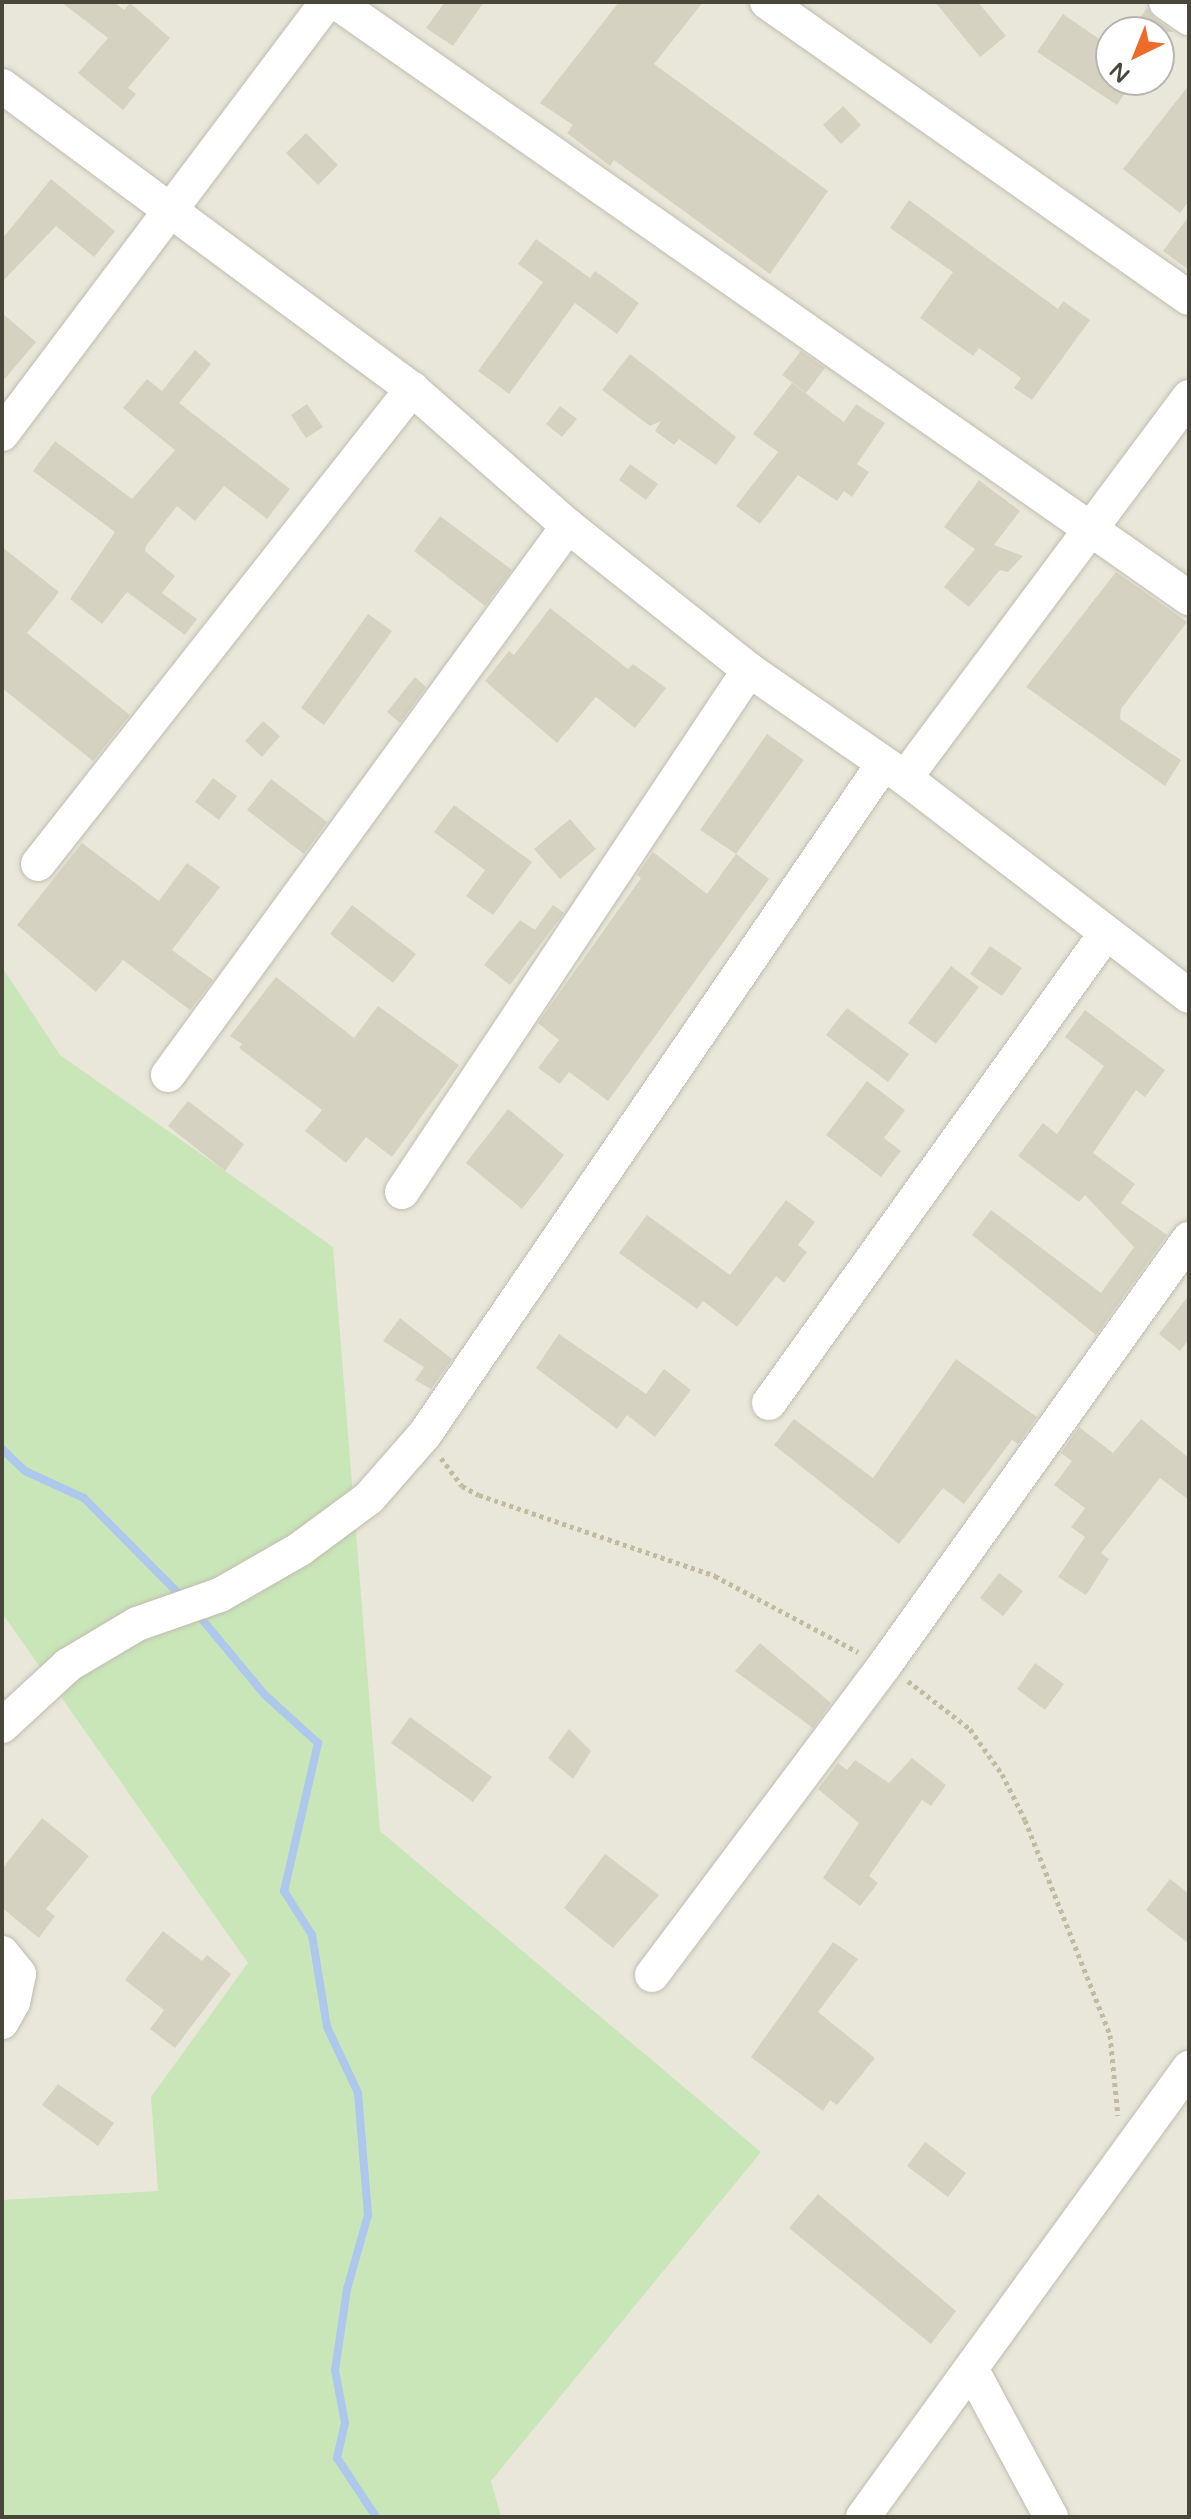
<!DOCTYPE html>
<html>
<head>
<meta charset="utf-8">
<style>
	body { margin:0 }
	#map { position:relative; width:1191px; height:2519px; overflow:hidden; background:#f5f4ec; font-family:"Varela Round",sans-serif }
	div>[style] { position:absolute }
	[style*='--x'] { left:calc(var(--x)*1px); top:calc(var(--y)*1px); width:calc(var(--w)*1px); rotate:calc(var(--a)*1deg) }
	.residential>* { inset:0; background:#e9e7da }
	.green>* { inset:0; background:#c9e6b8 }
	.stream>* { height:8px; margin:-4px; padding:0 4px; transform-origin:4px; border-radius:4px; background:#adc7ed }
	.building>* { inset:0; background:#d6d2c2 }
	.path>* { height:5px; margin-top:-2.5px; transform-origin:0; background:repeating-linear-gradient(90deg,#c1bca1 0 4px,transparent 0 8px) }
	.roads { filter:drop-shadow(0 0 2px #c0bdaf) drop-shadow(0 0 2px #c0bdaf) }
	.minor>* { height:34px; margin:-17px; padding:0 17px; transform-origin:17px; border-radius:17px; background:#fff }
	span { translate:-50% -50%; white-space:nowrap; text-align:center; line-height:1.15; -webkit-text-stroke:6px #fff; paint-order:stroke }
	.frame { position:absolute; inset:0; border:4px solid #49463a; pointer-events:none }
	.north { position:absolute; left:1095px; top:16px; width:80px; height:80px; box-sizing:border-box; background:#fff; border:2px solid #b6b5b0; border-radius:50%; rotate:223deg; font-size:22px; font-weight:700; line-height:32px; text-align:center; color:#49463a }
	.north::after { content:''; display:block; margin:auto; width:28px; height:36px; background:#ee6b2a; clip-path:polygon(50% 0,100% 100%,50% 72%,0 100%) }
</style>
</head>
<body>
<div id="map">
	<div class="residential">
		<i style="clip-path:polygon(evenodd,2px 2px,1189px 2px,1189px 2517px,2px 2517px,2px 2px,1111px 32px,1159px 32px,1159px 80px,1111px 80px,1111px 32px)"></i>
	</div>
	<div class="green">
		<i style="clip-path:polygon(2px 967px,60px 1055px,333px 1247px,380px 1831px,761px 2152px,491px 2481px,501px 2517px,2px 2517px,2px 2200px,158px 2191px,151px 2097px,248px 1963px,2px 1613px)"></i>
	</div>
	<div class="stream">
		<i style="--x:2;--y:1449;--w:32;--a:44"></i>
		<i style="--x:25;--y:1471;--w:65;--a:24.6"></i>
		<i style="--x:84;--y:1498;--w:142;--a:45.3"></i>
		<i style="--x:196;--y:1612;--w:108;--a:50.3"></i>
		<i style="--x:265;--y:1695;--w:72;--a:42.2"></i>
		<i style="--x:318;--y:1743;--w:152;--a:102.9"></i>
		<i style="--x:284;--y:1891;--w:52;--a:57.5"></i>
		<i style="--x:312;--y:1935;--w:93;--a:80.7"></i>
		<i style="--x:327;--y:2027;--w:73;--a:64.8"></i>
		<i style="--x:358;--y:2093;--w:122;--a:85.3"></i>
		<i style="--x:368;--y:2215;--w:77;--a:105.8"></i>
		<i style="--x:347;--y:2289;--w:82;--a:98.4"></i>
		<i style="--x:335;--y:2370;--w:54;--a:79.3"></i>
		<i style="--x:345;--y:2423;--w:36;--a:103"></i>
		<i style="--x:337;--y:2458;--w:71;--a:56.5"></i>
	</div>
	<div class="building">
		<i style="clip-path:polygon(61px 2px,114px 2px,124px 10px,130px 3px,170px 38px,128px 88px,136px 94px,123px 110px,78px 73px,108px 38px)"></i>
		<i style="clip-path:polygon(445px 2px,484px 2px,453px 46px,426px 28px)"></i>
		<i style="clip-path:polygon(619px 2px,703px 2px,654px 64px,828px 191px,770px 274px,614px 160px,610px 166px,567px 133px,573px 125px,540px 103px)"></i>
		<i style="clip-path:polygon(935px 2px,978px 2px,1006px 36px,980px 57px)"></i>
		<i style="clip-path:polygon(1147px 8px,1155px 18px,1174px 32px,1129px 32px)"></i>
		<i style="clip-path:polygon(1063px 14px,1111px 47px,1111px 80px,1134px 80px,1117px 105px,1037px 52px)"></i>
		<i style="clip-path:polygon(1189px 85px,1189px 201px,1180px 213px,1123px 169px)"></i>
		<i style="clip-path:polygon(843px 106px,861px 125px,841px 144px,823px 125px)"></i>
		<i style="clip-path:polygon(306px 133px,338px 165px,318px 185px,286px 153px)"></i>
		<i style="clip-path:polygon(51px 179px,115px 231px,94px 257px,56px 226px,2px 282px,2px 239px)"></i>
		<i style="clip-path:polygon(909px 200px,1058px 309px,1063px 301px,1090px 320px,1032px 400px,1014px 388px,1021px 378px,979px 348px,973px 356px,920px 318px,953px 272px,890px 228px)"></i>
		<i style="clip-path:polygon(1189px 216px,1189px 270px,1163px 251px)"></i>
		<i style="clip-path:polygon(536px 239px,590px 278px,595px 271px,639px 303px,617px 334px,575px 303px,509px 394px,478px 371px,543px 282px,518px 264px)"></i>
		<i style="clip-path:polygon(2px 313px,36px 342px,2px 382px)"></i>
		<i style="clip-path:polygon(195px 350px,211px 364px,179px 403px,290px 489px,267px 519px,224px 486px,195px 521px,177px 506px,146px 546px,145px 551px,175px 576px,162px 593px,197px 619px,185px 635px,127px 592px,102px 624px,70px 599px,115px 532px,33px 471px,55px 441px,132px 499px,175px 450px,123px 408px,147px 379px,162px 391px)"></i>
		<i style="clip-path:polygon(801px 351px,825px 368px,806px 393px,782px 375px)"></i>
		<i style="clip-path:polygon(630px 354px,736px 437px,716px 465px,679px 439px,674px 445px,655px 431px,661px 421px,650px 426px,602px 390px)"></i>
		<i style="clip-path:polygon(792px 383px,844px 422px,856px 404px,885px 423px,857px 464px,869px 472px,852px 497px,844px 491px,837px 501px,798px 475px,760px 524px,736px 506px,778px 452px,753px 434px)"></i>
		<i style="clip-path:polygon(307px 404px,323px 427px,306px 438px,291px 415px)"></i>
		<i style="clip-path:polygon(560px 406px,577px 419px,562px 437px,546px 424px)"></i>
		<i style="clip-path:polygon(630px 464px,658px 484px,646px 500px,619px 480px)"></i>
		<i style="clip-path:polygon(979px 480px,1020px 511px,994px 545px,1023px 556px,1008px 572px,1000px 570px,969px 607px,944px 587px,975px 549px,944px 527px)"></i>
		<i style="clip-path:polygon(440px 516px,512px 570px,485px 606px,414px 551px)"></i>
		<i style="clip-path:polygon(2px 547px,59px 592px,27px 633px,130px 715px,93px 761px,2px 688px)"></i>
		<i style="clip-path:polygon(1116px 572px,1187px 622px,1121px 709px,1120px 719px,1181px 760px,1165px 786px,1026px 687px)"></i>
		<i style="clip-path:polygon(550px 608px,628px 669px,633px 664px,666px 688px,635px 728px,596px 697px,557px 743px,485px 681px,509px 651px,514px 655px)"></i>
		<i style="clip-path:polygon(368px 614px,392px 631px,324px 725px,301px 708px)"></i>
		<i style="clip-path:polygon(415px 677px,426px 687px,400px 723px,387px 712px)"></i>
		<i style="clip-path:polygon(263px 721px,280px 736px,262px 757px,245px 741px)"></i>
		<i style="clip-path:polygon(767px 734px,804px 760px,736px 854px,700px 830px)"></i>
		<i style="clip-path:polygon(213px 778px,237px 796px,219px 820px,195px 802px)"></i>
		<i style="clip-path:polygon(271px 779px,327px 822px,304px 854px,247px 810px)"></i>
		<i style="clip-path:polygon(454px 805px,532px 862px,493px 915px,466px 896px,485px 870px,434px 832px)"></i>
		<i style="clip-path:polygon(570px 819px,596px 849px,560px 879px,534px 849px)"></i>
		<i style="clip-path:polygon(82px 843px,159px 901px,187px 863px,220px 887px,172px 950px,213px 980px,190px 1010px,123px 960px,96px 992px,17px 925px)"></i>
		<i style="clip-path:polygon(653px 852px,707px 894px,736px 854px,769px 879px,608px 1101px,569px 1072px,560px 1084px,538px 1068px,559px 1040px,538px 1023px,641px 878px,637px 875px)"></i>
		<i style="clip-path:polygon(352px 905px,416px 954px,393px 983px,330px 934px)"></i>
		<i style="clip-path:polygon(553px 905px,564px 913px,510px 985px,484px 965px,520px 920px,535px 930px)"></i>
		<i style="clip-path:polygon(990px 946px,1022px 968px,1002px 996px,970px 974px)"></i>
		<i style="clip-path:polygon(951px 966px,979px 987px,936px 1044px,908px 1023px)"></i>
		<i style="clip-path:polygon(276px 977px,354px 1038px,378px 1006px,459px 1065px,392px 1157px,366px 1137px,346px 1163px,305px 1131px,322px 1110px,239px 1048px,242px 1044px,230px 1036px)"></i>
		<i style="clip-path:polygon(847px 1008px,909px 1054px,888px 1082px,826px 1035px)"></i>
		<i style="clip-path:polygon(1085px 1010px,1165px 1070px,1145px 1097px,1136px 1090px,1093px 1153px,1135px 1184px,1121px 1203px,1167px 1235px,1096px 1335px,972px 1235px,991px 1210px,1101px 1293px,1134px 1247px,1085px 1195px,1079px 1202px,1018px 1156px,1043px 1123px,1057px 1134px,1104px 1066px,1065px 1037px)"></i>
		<i style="clip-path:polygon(867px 1081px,905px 1110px,884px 1138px,901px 1151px,881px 1177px,826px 1135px)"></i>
		<i style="clip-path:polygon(188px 1101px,244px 1144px,225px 1171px,168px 1126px)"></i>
		<i style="clip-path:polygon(508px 1109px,564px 1155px,522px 1209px,466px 1163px)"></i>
		<i style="clip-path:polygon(786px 1200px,815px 1222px,798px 1245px,807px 1252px,784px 1283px,776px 1276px,737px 1327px,703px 1301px,697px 1309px,619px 1253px,647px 1215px,730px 1275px)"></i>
		<i style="clip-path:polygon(1189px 1295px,1189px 1339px,1180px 1351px,1159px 1334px)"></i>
		<i style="clip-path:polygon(400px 1318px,452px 1359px,431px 1389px,415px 1380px,424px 1367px,383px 1341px)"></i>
		<i style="clip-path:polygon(559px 1334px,646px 1394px,664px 1369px,691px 1390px,655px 1437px,627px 1415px,617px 1429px,536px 1368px)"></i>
		<i style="clip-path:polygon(956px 1359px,1037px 1417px,1018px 1444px,1012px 1440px,964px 1504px,943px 1488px,899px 1544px,774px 1445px,794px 1419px,873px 1478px)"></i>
		<i style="clip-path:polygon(1141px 1419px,1189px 1458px,1189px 1500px,1160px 1478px,1101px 1553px,1109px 1559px,1086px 1595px,1058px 1577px,1085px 1537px,1071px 1527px,1085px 1508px,1054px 1485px,1072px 1461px,1061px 1453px,1079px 1427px,1113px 1453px)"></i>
		<i style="clip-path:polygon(999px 1573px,1023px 1591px,1003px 1616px,980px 1598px)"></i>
		<i style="clip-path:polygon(760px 1643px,831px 1703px,813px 1728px,735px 1671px)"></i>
		<i style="clip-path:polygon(1035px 1663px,1064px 1684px,1045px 1710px,1017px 1689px)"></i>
		<i style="clip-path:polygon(410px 1717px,492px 1777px,473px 1802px,391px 1743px)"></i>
		<i style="clip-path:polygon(569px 1729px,591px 1751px,573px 1779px,548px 1758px)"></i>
		<i style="clip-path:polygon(912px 1758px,946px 1785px,931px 1806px,922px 1800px,869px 1876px,878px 1883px,860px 1906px,823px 1878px,859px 1823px,818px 1789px,838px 1763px,847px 1770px,855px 1760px,889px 1783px)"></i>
		<i style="clip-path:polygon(42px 1818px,89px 1856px,46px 1909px,55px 1916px,39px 1938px,2px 1908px,2px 1869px)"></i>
		<i style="clip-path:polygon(605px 1854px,659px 1895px,613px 1948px,564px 1908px)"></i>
		<i style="clip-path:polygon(1170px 1879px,1189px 1894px,1189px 1944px,1146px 1910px)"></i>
		<i style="clip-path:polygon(163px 1931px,202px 1961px,207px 1955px,231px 1974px,175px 2048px,150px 2029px,164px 2010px,125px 1980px)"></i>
		<i style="clip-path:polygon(833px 1942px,858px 1959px,818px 2012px,875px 2058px,837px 2105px,830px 2100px,823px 2111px,751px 2057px)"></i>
		<i style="clip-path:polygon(58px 2084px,114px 2123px,98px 2146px,42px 2105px)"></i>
		<i style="clip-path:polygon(925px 2142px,966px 2173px,948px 2197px,907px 2166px)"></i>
		<i style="clip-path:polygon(818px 2194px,956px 2311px,931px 2344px,789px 2228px)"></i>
	</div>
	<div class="path">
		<i style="--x:441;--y:1458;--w:35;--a:53"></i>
		<i style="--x:462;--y:1486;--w:19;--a:28"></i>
		<i style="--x:479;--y:1495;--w:250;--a:18.9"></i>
		<i style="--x:715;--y:1576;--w:162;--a:28"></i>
		<i style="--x:908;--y:1681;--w:78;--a:37.7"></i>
		<i style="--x:970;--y:1729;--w:55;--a:54.6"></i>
		<i style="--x:1002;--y:1774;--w:51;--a:63.4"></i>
		<i style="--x:1025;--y:1820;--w:231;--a:68.4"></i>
		<i style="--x:1110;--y:2035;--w:81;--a:84.4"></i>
	</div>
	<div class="roads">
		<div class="minor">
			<i style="--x:336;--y:2;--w:1041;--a:34.94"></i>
			<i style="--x:767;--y:2;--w:515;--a:35.05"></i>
			<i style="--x:1166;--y:2;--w:28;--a:35"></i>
			<i style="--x:2;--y:86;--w:510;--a:36.47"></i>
			<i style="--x:412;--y:389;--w:208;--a:41.3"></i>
			<i style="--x:568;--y:526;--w:231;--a:38.5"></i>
			<i style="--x:749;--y:670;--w:190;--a:34.7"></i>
			<i style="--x:905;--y:778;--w:358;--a:37.5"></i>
			<i style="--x:2;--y:434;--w:541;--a:-53.05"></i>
			<i style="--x:905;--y:778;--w:475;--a:-53.3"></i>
			<i style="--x:38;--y:864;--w:605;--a:-51.78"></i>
			<i style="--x:168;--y:1075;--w:679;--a:-53.92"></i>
			<i style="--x:402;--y:1192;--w:627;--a:-56.39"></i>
			<i style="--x:769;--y:1403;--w:578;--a:-54.36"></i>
			<i style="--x:2;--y:1726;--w:90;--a:-42.7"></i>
			<i style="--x:68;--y:1665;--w:80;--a:-30.7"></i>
			<i style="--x:137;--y:1624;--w:88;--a:-19.3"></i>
			<i style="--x:220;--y:1595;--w:92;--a:-29.9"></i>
			<i style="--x:300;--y:1549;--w:86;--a:-36.5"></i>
			<i style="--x:369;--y:1498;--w:85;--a:-48.8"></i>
			<i style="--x:425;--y:1434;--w:812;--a:-55.64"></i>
			<i style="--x:2;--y:1953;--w:27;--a:51"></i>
			<i style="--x:19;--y:1974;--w:29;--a:102"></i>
			<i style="--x:13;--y:2002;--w:23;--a:119"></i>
			<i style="--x:652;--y:1975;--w:386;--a:-53.1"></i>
			<i style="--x:884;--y:1666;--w:525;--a:-54.46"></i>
			<i style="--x:973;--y:2372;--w:165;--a:61.7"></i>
			<i style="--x:863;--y:2517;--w:555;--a:-54.02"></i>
		</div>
	</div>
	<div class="frame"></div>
	<div class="north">N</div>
</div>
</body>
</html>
